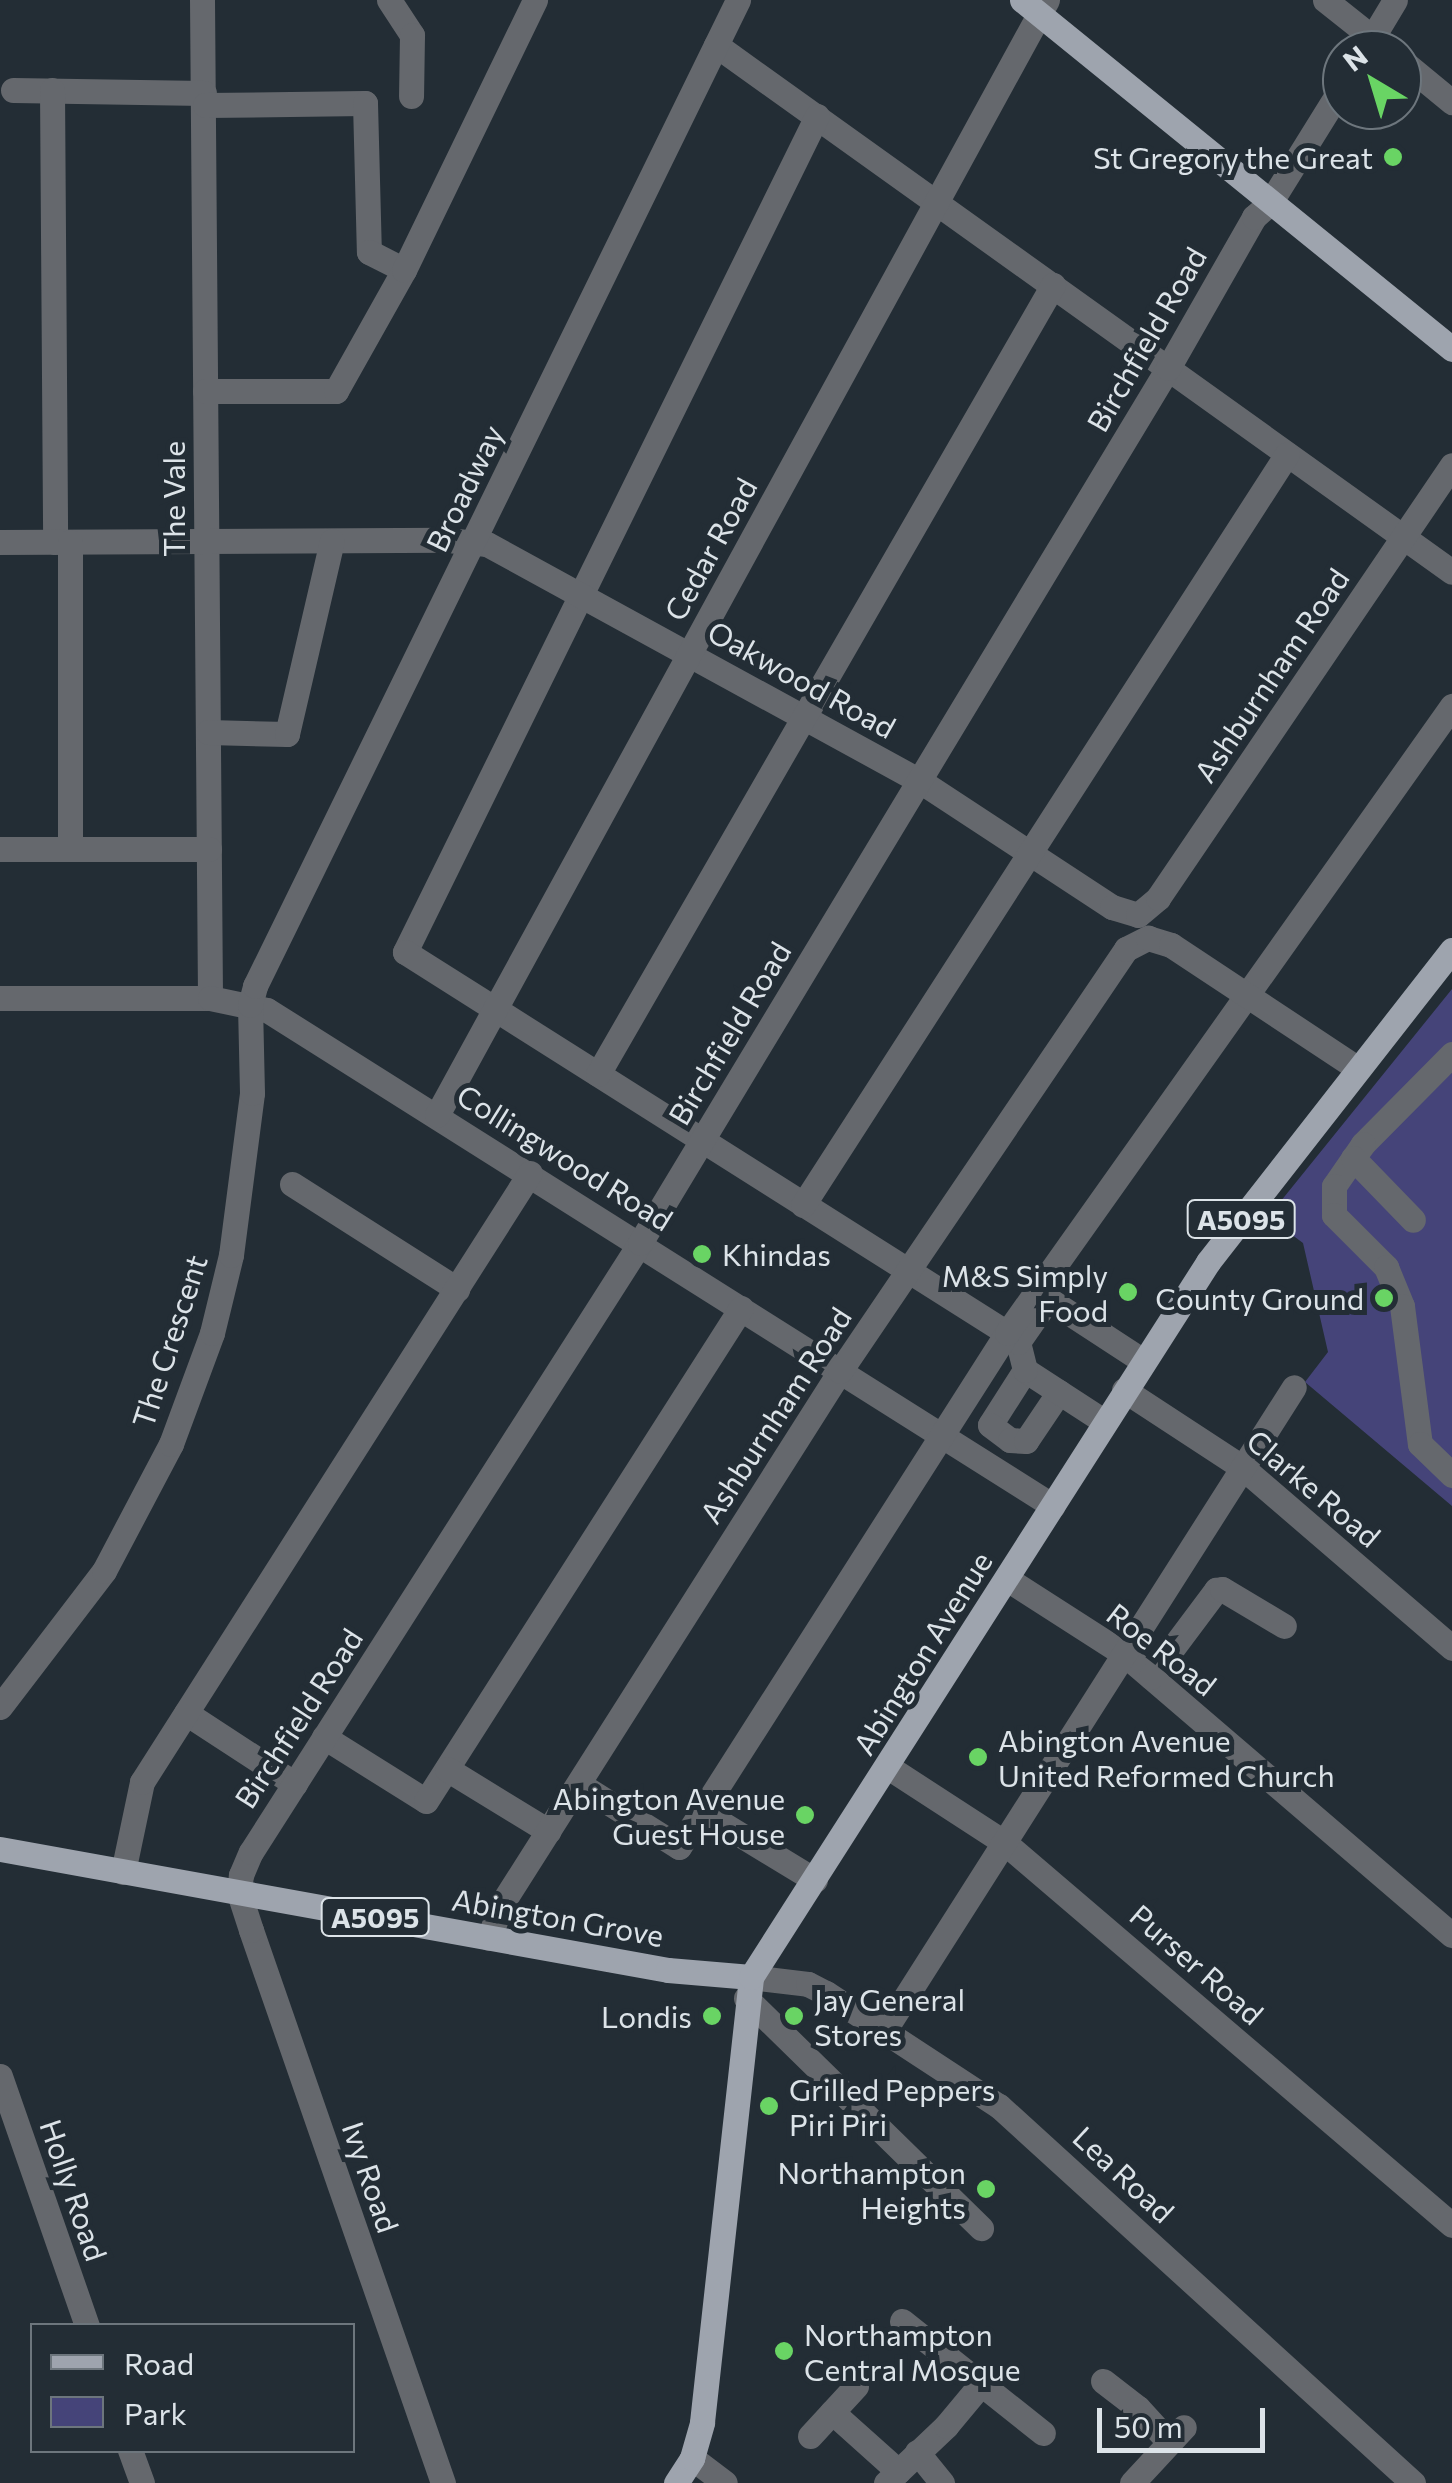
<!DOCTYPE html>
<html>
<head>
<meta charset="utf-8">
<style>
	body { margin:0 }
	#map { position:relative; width:1452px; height:2483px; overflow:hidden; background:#232d35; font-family:Commissioner,sans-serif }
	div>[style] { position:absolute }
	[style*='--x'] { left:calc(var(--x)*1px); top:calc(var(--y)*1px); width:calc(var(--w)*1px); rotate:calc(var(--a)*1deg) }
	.green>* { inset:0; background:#454479 }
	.minor>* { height:25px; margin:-12.5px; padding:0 12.5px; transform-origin:12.5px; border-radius:12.5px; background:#65686d }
	.major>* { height:25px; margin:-12.5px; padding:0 12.5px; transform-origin:12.5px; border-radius:12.5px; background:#9ea4ae }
	.dots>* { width:28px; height:28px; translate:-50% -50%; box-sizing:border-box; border:5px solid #232d35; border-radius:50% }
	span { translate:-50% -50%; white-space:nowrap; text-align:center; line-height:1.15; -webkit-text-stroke:10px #232d35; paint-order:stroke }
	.shield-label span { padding:2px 8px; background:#232d35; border:2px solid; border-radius:8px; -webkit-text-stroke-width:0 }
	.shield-label { font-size:28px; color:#dce3e8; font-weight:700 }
	.poi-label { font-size:30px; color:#dce3e8 }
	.right { translate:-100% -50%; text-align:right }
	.left { translate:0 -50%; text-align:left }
	.street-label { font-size:30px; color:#dce3e8 }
	.legend { position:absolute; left:30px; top:2323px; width:325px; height:130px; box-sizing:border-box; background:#232d35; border:2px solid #6d767d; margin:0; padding:12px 18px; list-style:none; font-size:30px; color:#dce3e8 }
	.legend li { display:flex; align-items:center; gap:20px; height:50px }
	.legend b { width:50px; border:2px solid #6d767d }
	.north { position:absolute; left:1322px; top:30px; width:100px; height:100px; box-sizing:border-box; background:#232d35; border:2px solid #6d767d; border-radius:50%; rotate:322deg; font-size:28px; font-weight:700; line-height:40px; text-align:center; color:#dce3e8 }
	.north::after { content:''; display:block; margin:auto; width:35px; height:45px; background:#69d464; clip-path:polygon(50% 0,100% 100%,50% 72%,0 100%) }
	.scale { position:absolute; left:1097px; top:2408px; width:168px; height:45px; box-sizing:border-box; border:5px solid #dce3e8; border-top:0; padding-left:12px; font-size:30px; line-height:35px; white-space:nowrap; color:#dce3e8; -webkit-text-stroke:8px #232d35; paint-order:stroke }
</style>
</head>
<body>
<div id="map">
	<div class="green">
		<i style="clip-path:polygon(1452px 989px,1452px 1506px,1305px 1382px,1328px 1352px,1303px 1243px,1268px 1217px)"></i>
	</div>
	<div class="minor">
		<i style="--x:202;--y:0;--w:998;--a:89.54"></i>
		<i style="--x:389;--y:0;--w:42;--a:56.7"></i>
		<i style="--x:412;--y:35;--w:61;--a:90.9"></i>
		<i style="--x:1325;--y:0;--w:80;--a:38.4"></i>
		<i style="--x:716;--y:45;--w:905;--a:35.6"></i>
		<i style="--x:1365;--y:50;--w:58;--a:-59"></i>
		<i style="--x:1402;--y:61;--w:65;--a:39.4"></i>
		<i style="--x:13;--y:90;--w:191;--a:0.9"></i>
		<i style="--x:52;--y:90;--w:452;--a:89.6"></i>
		<i style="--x:205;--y:105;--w:160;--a:-0.7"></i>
		<i style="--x:365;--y:103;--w:149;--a:88.5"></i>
		<i style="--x:369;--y:252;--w:39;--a:27"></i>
		<i style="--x:817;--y:116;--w:932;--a:116.24"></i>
		<i style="--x:405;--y:952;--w:712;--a:32.33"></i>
		<i style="--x:205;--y:391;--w:131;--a:0"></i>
		<i style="--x:336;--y:391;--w:139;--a:-60.7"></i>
		<i style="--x:404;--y:270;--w:300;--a:-64.1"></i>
		<i style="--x:0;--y:542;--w:448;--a:-0.3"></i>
		<i style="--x:448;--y:540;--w:39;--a:6"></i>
		<i style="--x:487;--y:544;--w:494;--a:28.7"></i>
		<i style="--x:920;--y:781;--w:230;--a:33.3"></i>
		<i style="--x:1112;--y:907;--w:27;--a:17"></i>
		<i style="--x:1138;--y:915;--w:26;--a:-40"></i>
		<i style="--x:1158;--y:898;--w:523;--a:-55.82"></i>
		<i style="--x:70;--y:542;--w:307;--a:90"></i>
		<i style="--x:208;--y:732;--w:79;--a:1.5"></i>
		<i style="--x:287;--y:734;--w:198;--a:-76.9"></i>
		<i style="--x:0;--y:849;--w:209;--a:0"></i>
		<i style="--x:0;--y:998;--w:210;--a:0"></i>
		<i style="--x:210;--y:998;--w:58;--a:11.9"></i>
		<i style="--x:267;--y:1010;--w:929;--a:32.25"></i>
		<i style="--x:1452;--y:1054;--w:127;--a:134.7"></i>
		<i style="--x:1363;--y:1144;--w:51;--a:124.6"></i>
		<i style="--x:1334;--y:1186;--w:29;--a:90"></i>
		<i style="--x:1334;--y:1215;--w:74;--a:45"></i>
		<i style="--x:1386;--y:1267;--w:42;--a:67.7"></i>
		<i style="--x:1402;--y:1306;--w:139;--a:82.6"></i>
		<i style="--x:1420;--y:1444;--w:45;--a:44.1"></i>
		<i style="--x:598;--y:1074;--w:911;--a:-60.03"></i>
		<i style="--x:437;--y:1115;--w:1271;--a:-61.32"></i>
		<i style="--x:1353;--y:1158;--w:86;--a:45.9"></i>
		<i style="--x:292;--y:1184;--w:196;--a:32.5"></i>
		<i style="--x:803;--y:1205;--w:893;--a:-57.2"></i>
		<i style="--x:1025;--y:1370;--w:65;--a:122.5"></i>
		<i style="--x:990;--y:1425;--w:25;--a:37"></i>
		<i style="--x:1010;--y:1440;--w:16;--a:4"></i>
		<i style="--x:1026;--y:1441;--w:59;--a:-56"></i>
		<i style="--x:1124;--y:1390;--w:142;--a:33.2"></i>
		<i style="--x:1243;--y:1468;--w:276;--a:40.7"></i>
		<i style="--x:1105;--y:1422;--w:95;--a:-147"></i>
		<i style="--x:1025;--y:1370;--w:29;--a:-104"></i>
		<i style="--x:1018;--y:1342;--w:52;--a:-55.1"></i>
		<i style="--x:1048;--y:1299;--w:113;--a:33.1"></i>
		<i style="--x:1007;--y:1579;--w:139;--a:32.7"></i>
		<i style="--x:1124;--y:1654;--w:432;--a:40.6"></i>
		<i style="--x:1151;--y:1677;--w:109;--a:-53.2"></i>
		<i style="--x:1216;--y:1590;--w:6;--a:-9"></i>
		<i style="--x:1222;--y:1589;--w:72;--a:30.8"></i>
		<i style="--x:0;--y:1707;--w:171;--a:-52.6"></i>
		<i style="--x:104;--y:1571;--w:144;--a:-62.2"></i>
		<i style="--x:171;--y:1444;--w:118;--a:-69.7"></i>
		<i style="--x:212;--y:1333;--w:80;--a:-76.3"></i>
		<i style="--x:231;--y:1255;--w:163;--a:-82.6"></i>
		<i style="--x:252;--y:1093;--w:88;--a:-91.3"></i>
		<i style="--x:250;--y:1005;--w:20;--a:-75"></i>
		<i style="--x:255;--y:986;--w:1098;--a:-63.9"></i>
		<i style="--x:186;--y:1713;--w:130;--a:33.1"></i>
		<i style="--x:324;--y:1737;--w:120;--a:32.1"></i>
		<i style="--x:426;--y:1801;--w:585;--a:-57.42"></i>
		<i style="--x:888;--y:1767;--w:140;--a:33"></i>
		<i style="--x:1005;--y:1843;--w:588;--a:40.52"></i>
		<i style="--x:447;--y:1769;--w:119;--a:31.5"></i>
		<i style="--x:579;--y:1784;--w:118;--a:32.2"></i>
		<i style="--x:679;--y:1847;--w:610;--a:-57.46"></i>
		<i style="--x:1007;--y:1333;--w:769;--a:-54.64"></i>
		<i style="--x:703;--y:1812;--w:131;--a:31.3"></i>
		<i style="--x:123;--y:1872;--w:92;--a:-78.1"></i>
		<i style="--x:142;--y:1782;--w:722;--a:-57.5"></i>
		<i style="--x:489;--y:1938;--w:35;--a:-70"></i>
		<i style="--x:501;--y:1905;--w:633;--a:-57.59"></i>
		<i style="--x:840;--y:1371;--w:510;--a:-55.87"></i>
		<i style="--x:1126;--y:949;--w:25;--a:-27"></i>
		<i style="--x:1148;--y:938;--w:24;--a:17"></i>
		<i style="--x:1171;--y:945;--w:224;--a:33.5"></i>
		<i style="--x:751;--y:1977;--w:57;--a:7"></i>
		<i style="--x:808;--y:1984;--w:20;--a:27"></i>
		<i style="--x:826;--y:1993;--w:207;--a:33.2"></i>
		<i style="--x:999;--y:2106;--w:560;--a:42.32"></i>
		<i style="--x:746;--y:1998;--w:329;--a:44.4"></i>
		<i style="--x:884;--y:2031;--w:763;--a:-57.52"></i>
		<i style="--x:0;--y:2076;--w:265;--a:70.8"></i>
		<i style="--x:902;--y:2321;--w:180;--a:38.5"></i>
		<i style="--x:1103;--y:2381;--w:44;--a:37.6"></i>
		<i style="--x:1138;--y:2408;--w:46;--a:47.6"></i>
		<i style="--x:832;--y:2412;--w:89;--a:41.8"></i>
		<i style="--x:810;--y:2436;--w:68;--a:-47.4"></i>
		<i style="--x:130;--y:2450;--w:35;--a:70"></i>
		<i style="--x:917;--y:2452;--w:40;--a:51"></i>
		<i style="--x:692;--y:2458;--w:41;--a:37.1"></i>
		<i style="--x:443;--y:2483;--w:585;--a:-109.15"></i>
		<i style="--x:251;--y:1930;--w:39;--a:-108"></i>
		<i style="--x:239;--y:1893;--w:18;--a:-84"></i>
		<i style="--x:241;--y:1875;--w:25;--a:-67"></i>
		<i style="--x:251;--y:1852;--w:723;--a:-57.43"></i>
		<i style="--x:640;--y:1243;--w:1022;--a:-58.89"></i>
		<i style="--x:1168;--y:368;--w:174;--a:-60.3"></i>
		<i style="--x:1254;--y:217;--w:21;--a:-41"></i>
		<i style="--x:1270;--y:203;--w:137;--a:-58.2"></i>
		<i style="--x:886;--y:2483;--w:83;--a:-43.5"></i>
		<i style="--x:946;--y:2426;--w:55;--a:-50.2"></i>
		<i style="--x:1132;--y:2483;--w:76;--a:-47.1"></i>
	</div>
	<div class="major">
		<i style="--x:1022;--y:0;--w:554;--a:39.06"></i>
		<i style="--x:0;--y:1849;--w:679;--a:10.27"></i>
		<i style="--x:668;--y:1970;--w:83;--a:4.8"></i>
		<i style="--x:676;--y:2483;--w:30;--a:-57"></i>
		<i style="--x:692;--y:2458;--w:37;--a:-74"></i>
		<i style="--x:702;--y:2422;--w:448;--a:-83.7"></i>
		<i style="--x:751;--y:1977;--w:849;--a:-57.41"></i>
		<i style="--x:1208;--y:1262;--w:396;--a:-52"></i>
	</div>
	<div class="dots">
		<i style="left:1393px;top:157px;background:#69d464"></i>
		<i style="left:702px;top:1254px;background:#69d464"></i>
		<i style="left:1128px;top:1292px;background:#69d464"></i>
		<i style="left:1384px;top:1298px;background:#69d464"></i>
		<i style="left:978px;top:1757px;background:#69d464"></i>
		<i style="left:805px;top:1815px;background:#69d464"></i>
		<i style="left:712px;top:2016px;background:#69d464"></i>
		<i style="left:794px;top:2016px;background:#69d464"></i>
		<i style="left:769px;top:2106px;background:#69d464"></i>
		<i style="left:986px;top:2189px;background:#69d464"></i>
		<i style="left:784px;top:2351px;background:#69d464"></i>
	</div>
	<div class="shield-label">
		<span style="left:1241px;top:1219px">A5095</span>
		<span style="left:375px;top:1917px">A5095</span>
	</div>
	<div class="poi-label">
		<span class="right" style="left:1373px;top:157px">St Gregory the Great</span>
		<span class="left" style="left:722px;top:1254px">Khindas</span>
		<span class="right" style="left:1108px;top:1292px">M&amp;S Simply<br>Food</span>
		<span class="right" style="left:1364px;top:1298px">County Ground</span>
		<span class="left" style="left:998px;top:1757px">Abington Avenue<br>United Reformed Church</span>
		<span class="right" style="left:785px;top:1815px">Abington Avenue<br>Guest House</span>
		<span class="left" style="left:814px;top:2016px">Jay General<br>Stores</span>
		<span class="right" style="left:692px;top:2016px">Londis</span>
		<span class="left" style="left:789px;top:2106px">Grilled Peppers<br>Piri Piri</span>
		<span class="right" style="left:966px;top:2189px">Northampton<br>Heights</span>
		<span class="left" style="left:804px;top:2351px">Northampton<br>Central Mosque</span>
	</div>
	<div class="street-label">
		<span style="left:1146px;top:339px;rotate:-60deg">Birchfield Road</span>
		<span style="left:464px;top:488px;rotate:-64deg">Broadway</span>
		<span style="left:173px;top:499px;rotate:-90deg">The Vale</span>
		<span style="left:710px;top:549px;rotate:-61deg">Cedar Road</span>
		<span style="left:1271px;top:675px;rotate:-56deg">Ashburnham Road</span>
		<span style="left:802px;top:679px;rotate:29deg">Oakwood Road</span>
		<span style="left:729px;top:1033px;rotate:-59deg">Birchfield Road</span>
		<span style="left:565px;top:1157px;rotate:32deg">Collingwood Road</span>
		<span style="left:169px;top:1341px;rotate:-72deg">The Crescent</span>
		<span style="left:775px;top:1415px;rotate:-57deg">Ashburnham Road</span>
		<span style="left:1314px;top:1488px;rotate:40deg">Clarke Road</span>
		<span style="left:1162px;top:1649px;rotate:38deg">Roe Road</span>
		<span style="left:922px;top:1653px;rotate:-58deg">Abington Avenue</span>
		<span style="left:298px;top:1718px;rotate:-57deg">Birchfield Road</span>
		<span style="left:558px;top:1917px;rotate:10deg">Abington Grove</span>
		<span style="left:1197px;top:1964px;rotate:41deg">Purser Road</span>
		<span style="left:1124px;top:2174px;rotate:43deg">Lea Road</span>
		<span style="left:371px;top:2177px;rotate:71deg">Ivy Road</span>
		<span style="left:74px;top:2190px;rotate:71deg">Holly Road</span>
	</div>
	<ul class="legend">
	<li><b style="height:12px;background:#9ea4ae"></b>Road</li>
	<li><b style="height:28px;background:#454479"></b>Park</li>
	</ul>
	<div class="north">N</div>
	<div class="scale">50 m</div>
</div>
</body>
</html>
